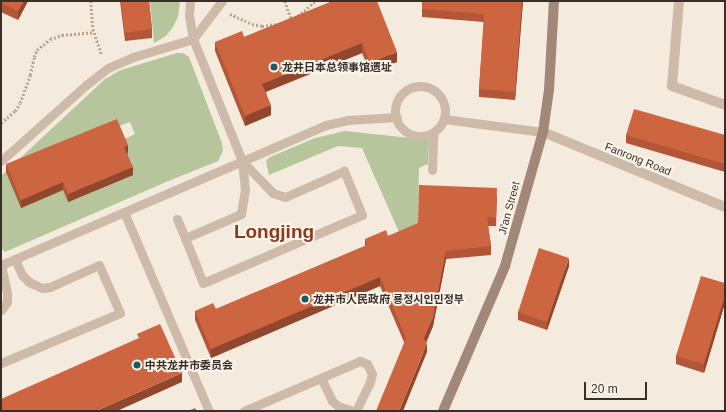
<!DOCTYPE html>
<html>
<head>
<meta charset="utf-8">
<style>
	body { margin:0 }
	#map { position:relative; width:726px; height:412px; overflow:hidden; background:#f4eadd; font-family:Arial,"Noto Sans SC","Noto Sans KR",sans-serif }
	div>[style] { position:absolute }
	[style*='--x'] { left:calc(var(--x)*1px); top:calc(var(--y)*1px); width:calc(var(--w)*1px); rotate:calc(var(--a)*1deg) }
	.green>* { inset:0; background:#b6c59c }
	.path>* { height:2.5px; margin-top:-1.25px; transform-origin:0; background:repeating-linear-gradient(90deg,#baa492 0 2px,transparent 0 4px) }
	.lane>* { height:9px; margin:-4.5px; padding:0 4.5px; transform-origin:4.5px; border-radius:4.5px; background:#cebaa8 }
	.lane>.ring { margin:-4.5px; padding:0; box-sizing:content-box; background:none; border:9px solid #cebaa8; border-radius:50% }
	.street>* { height:10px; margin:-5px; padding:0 5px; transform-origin:5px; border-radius:5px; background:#cebaa8 }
	.secondary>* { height:10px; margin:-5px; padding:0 5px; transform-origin:5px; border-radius:5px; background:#a28879 }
	.wall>* { inset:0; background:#b15738 }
	.shaded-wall>* { inset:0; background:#90472e }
	.building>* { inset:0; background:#ce6541 }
	.dots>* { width:11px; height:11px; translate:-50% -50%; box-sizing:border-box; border:2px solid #fbf4ea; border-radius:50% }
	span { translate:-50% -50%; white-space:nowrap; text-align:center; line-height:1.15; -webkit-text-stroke:4px #fbf4ea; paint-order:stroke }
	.poi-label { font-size:11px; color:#3a2e29; font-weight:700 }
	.left { translate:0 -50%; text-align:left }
	.street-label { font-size:11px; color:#3a2e29 }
	.town-label { font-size:19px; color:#8f391c; font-weight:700 }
	.frame { position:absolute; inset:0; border:2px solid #3a2e29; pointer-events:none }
	.scale { position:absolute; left:584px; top:382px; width:63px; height:18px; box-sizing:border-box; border:2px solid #3a2e29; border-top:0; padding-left:5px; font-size:12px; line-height:14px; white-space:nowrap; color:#3a2e29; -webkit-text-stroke:3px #fbf4ea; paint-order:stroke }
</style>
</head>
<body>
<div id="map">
	<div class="green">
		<i style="clip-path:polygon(150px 1px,180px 1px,178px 17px,173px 27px,166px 36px,154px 43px)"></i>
		<i style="clip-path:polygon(evenodd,177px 53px,183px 53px,189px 57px,222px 143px,223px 151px,218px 161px,166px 182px,5px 252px,1px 248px,1px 176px,105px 79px,121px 70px,177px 53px,130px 122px,135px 134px,122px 140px,68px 201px,63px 190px,91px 137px,130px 122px)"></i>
		<i style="clip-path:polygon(345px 131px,429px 140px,428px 164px,419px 168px,418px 224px,402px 239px,362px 148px,338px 146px,269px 175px,266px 162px,268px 158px,315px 138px)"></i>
	</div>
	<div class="path">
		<i style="--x:91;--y:1;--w:28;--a:86"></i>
		<i style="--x:93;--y:29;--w:28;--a:71"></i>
		<i style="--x:285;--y:1;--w:21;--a:71"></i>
		<i style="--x:230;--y:14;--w:24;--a:24"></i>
		<i style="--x:252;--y:24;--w:10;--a:11"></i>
		<i style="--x:262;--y:26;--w:16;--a:-7"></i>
		<i style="--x:298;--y:16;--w:23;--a:-41"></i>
		<i style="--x:1;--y:123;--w:18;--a:-41"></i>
		<i style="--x:15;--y:111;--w:9;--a:-58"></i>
		<i style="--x:20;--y:103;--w:30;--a:-70"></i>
		<i style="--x:30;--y:75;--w:18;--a:-77"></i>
		<i style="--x:34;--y:57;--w:8;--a:-67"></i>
		<i style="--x:37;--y:50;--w:17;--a:-40"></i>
		<i style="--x:50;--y:39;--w:13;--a:-18"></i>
		<i style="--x:62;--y:35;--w:32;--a:-5"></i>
	</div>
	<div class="lane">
		<i style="--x:190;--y:1;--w:14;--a:94"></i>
		<i style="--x:189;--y:15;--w:24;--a:81"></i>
		<i style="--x:193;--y:39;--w:131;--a:68.1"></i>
		<i style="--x:242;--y:161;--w:28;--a:84"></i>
		<i style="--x:245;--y:189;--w:25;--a:99"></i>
		<i style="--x:241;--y:214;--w:61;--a:156.8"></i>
		<i style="--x:185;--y:238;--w:48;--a:68.2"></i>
		<i style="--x:203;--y:283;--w:173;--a:-23.2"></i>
		<i style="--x:362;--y:215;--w:48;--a:-112.2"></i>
		<i style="--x:344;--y:171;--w:64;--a:156.2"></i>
		<i style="--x:285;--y:197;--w:13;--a:-162"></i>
		<i style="--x:273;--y:193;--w:45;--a:-134.1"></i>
		<i class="ring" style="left:395px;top:86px;width:41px;height:41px"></i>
		<i style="--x:444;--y:119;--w:100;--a:7.5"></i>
		<i style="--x:1;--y:161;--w:114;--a:-41.8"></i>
		<i style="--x:86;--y:85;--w:28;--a:-38"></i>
		<i style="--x:108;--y:68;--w:27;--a:-24"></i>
		<i style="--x:133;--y:57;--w:63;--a:-16.7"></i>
		<i style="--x:193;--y:39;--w:48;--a:-52.7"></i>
		<i style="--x:432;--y:170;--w:38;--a:-88"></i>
		<i style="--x:124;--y:212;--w:216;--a:66.9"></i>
		<i style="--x:177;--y:219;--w:21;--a:67"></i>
		<i style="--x:1;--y:265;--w:354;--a:-23.3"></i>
		<i style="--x:326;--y:125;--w:23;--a:-13"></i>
		<i style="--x:348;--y:120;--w:49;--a:-3.5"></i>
		<i style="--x:1;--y:310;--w:10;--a:-53"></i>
		<i style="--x:7;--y:302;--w:9;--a:-90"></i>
		<i style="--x:7;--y:293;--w:29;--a:-102"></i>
		<i style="--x:1;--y:363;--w:129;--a:-22.8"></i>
		<i style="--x:120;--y:313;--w:52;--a:-113.6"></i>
		<i style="--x:99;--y:265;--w:54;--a:155.8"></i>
		<i style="--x:50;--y:287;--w:8;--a:173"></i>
		<i style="--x:42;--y:288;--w:14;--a:-155"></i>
		<i style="--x:29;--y:282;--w:10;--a:-135"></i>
		<i style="--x:22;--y:275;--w:17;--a:-114"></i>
		<i style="--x:321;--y:378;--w:25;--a:64"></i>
		<i style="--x:332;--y:401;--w:8;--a:40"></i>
		<i style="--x:338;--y:406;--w:16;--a:18"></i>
		<i style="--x:244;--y:411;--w:126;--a:-23.3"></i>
		<i style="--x:360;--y:361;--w:8;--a:23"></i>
		<i style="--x:367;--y:364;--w:11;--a:63"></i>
		<i style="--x:372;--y:374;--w:8;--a:104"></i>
		<i style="--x:370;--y:382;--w:32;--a:116"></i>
	</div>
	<div class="street">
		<i style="--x:679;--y:1;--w:85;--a:94.7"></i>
		<i style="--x:672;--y:86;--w:56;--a:19.7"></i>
		<i style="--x:543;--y:132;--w:197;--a:22.4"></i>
	</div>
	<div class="secondary">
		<i style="--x:443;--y:411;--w:158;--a:-66.8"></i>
		<i style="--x:505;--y:266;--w:139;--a:-74.2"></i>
		<i style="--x:543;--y:132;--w:42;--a:-81.9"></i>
		<i style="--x:549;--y:90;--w:89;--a:-86.8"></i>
	</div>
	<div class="wall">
		<i style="clip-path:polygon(1px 1px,28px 1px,18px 20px,1px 12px)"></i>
		<i style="clip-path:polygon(120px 1px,149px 1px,152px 29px,152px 38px,125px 41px)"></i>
		<i style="clip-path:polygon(333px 1px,397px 62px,370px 72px,362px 53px,266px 92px,271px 115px,245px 126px,215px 51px,215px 42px,244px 37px)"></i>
		<i style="clip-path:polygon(523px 1px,515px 100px,479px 97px,479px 89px,484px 22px,422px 17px,422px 9px)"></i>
		<i style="clip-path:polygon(626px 135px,725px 135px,725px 172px,626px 143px)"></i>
		<i style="clip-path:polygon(127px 153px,133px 175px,68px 202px,63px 190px,21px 208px,6px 172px,6px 164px,128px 153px)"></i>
		<i style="clip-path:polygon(497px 196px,496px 226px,488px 226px,491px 246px,491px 255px,446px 259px,433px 326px,426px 343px,427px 352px,404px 342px,380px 286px,211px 358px,195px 320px,195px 311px,216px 309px,365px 246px,365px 239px,388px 236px)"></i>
		<i style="clip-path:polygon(569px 266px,547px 330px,518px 320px,518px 312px)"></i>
		<i style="clip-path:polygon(725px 283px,725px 303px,704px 373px,676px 364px,676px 356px)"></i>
	</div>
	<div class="shaded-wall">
		<i style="clip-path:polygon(24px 1px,28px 1px,18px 20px,18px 11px)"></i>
		<i style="clip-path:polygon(522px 1px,523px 1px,515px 100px,515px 92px)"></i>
		<i style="clip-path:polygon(362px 43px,362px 53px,262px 93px,262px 84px)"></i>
		<i style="clip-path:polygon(397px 52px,397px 62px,370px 72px,370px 63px)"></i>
		<i style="clip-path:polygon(271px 105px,271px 115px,245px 126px,245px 116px)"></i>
		<i style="clip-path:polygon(128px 145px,128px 153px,124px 155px,124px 147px)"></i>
		<i style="clip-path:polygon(133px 167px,133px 175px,68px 202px,68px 194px)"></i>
		<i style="clip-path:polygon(63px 182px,63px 190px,21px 208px,21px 200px)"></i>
		<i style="clip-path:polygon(446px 251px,446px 259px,433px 326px,424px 347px,424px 338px)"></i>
		<i style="clip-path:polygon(569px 258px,569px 266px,547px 330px,547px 322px)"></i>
		<i style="clip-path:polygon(380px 277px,380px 286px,211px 358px,211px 349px)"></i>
		<i style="clip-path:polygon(725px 295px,725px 303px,704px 373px,704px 364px)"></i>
		<i style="clip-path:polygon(427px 344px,427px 352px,403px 411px,399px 411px)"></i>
		<i style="clip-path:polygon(182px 373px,182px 382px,117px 411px,96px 411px)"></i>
	</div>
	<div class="building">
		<i style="clip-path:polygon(1px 1px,24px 1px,18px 11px,1px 3px)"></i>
		<i style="clip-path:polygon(121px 1px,149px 1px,152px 29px,125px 33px)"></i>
		<i style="clip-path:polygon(333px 1px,377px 1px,397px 52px,370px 63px,362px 43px,262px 84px,271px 105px,245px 116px,215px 42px,242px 31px,244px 37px)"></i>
		<i style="clip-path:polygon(422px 1px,522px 1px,515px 92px,479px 89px,484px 14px,422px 9px)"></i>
		<i style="clip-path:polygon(634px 109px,725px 135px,725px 164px,626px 135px)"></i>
		<i style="clip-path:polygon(117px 119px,128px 145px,124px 147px,133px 167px,68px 194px,63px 182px,21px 200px,6px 164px)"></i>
		<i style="clip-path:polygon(419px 185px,497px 188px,496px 218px,487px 217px,491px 246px,446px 251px,433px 318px,424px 338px,427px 344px,399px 411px,376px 411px,406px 338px,380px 277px,211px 349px,195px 311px,213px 303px,216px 309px,367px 245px,365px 239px,386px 230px,388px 236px,418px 223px)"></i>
		<i style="clip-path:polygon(539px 248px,569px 258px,547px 322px,518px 312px)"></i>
		<i style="clip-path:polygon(701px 276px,725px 283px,725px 295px,704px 364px,676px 356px)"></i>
		<i style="clip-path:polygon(160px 324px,182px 373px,96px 411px,1px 411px,1px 399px,139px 338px,137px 334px)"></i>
		<i style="clip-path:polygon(195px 408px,197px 411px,188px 411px)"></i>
	</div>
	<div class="dots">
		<i style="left:274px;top:67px;background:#1b595f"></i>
		<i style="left:305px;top:299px;background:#1b595f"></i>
		<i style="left:137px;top:365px;background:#1b595f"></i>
	</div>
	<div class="poi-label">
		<span class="left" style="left:282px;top:67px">龙井日本总领事馆遗址</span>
		<span class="left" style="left:313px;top:299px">龙井市人民政府 룡정시인민정부</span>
		<span class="left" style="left:145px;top:365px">中共龙井市委员会</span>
	</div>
	<div class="street-label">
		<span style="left:638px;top:159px;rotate:22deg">Fanrong Road</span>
		<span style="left:509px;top:208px;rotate:-75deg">Ji'an Street</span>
	</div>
	<div class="town-label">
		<span style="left:274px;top:232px">Longjing</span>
	</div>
	<div class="frame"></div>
	<div class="scale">20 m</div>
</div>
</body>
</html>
